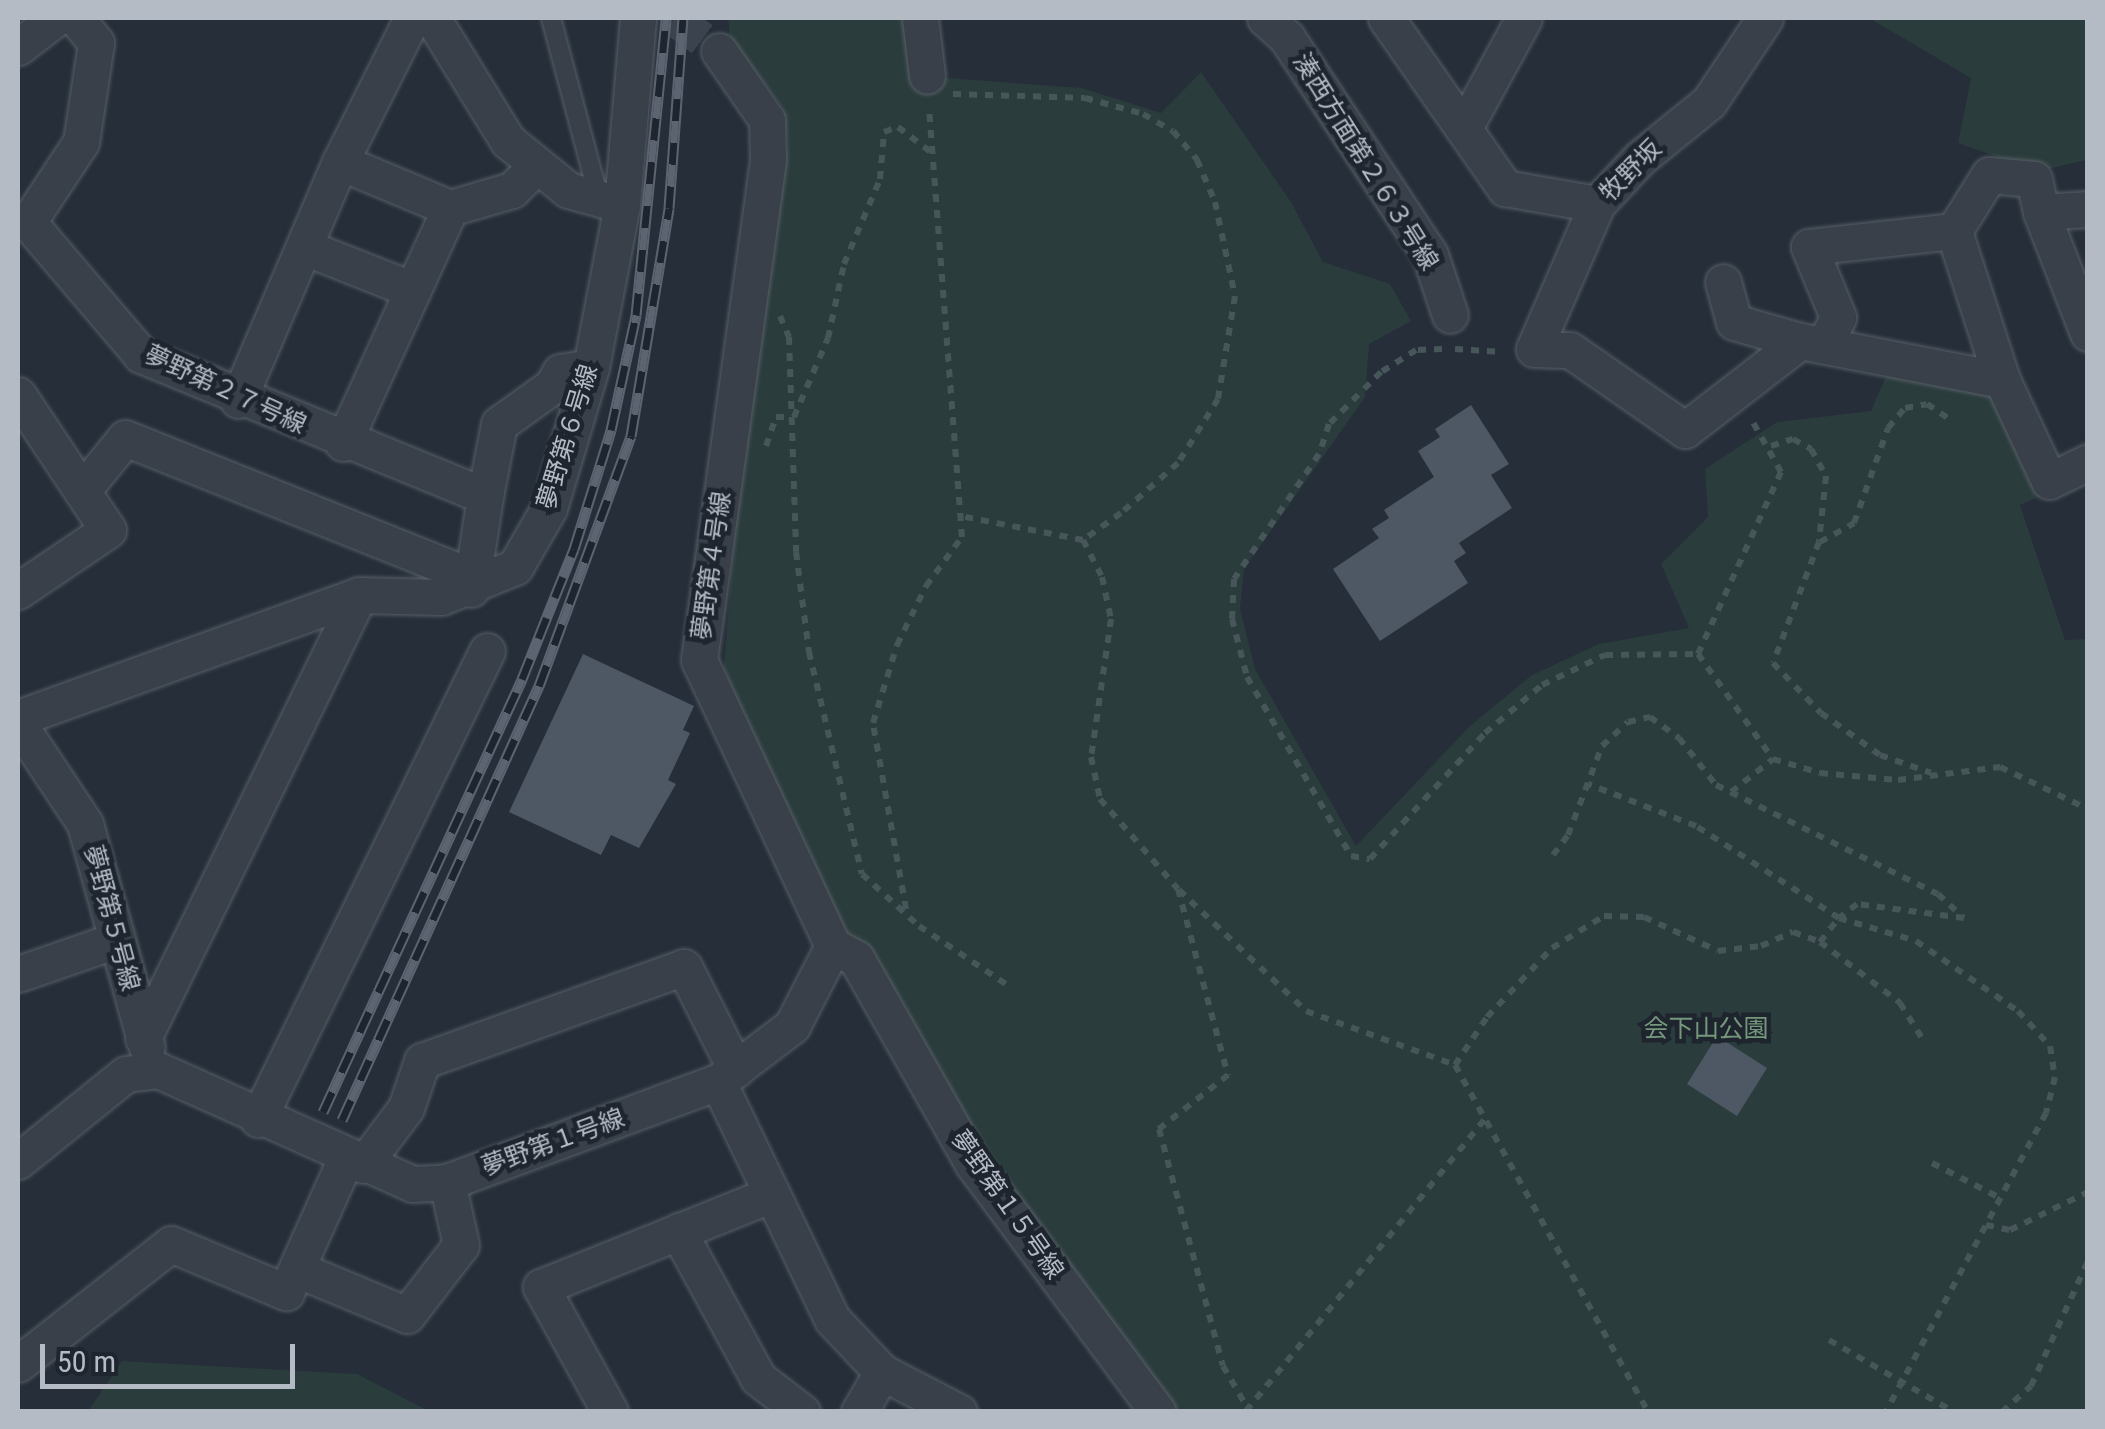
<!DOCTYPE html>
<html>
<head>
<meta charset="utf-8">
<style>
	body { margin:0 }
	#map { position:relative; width:2105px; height:1429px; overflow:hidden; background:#252e39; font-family:"Roboto Condensed","Noto Sans JP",sans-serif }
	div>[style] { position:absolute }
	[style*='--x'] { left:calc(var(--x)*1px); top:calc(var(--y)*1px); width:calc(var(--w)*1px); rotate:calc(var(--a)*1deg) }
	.green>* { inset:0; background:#2a3c3c }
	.building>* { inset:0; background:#4e5864 }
	.minor-tunnel>* { height:35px; margin-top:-17.5px; transform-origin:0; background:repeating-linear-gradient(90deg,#3a434e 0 35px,transparent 0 53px) }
	.path>* { height:6px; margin-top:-3px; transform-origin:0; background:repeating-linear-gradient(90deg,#475759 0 8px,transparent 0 16px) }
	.roads { filter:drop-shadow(0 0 2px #575e67) drop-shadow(0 0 2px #575e67) }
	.service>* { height:18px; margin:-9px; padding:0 9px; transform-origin:9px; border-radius:9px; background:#394049 }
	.minor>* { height:35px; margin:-17.5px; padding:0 17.5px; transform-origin:17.5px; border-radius:17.5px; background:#394049 }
	.rail>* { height:11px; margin-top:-5.5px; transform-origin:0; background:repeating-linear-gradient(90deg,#1e252e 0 22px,#5b6470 0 44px); box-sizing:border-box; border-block:2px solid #5b6470 }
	span { translate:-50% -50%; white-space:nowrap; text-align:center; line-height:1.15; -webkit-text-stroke:9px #1e252e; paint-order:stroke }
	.street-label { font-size:25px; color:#b4bbc5 }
	.park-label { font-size:25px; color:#75987d }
	.frame { position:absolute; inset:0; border:20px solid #b4bbc5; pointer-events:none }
	.scale { position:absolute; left:40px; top:1344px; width:255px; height:45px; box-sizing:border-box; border:5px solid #b4bbc5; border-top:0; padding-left:12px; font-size:30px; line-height:35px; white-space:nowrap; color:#b4bbc5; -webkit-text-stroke:8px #1e252e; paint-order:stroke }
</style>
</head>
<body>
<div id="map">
	<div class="green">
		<i style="clip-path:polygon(728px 18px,911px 18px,919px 76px,1082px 88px,1161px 113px,1201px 72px,1291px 202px,1323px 262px,1390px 284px,1411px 321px,1369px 344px,1365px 397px,1244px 569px,1240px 608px,1255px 669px,1356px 846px,1469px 727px,1532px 675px,1599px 644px,1689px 628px,1661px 564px,1708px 517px,1705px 469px,1777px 422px,1871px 411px,1890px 367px,2003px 393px,2046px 494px,2020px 505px,2065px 640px,2087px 639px,2087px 1411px,1170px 1411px,984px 1158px,884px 985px,833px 912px,759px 759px,724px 666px,735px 528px,788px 144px,783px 107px,730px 39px)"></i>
		<i style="clip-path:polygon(1869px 18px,2087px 18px,2087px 160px,2038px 171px,1958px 143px,1971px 78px)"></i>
		<i style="clip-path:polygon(122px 1361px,357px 1374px,429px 1411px,88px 1411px)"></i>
	</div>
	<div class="building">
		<i style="clip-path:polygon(1471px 405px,1509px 464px,1491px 475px,1512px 508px,1459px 543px,1466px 553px,1454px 561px,1468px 583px,1380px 641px,1333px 569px,1379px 538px,1372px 529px,1389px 518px,1384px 510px,1434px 477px,1418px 451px,1440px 437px,1435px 429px)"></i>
		<i style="clip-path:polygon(583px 654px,694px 706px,683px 730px,690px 733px,668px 780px,676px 784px,639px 848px,611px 835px,601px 855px,509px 812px)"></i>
		<i style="clip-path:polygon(1717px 1036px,1767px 1068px,1737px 1116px,1687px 1084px)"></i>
	</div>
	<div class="minor-tunnel">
		<i style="--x:674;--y:18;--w:56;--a:36.3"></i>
	</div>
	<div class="path">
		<i style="--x:953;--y:94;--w:132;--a:1.7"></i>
		<i style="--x:1085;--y:98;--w:60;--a:15.4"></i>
		<i style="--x:1143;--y:114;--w:34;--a:30"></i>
		<i style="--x:1173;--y:131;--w:38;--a:50"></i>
		<i style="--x:1197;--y:160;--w:46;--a:66.8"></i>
		<i style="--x:1215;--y:202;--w:96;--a:78"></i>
		<i style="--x:1235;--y:296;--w:104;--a:99.4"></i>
		<i style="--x:1218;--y:399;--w:75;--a:122"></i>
		<i style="--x:1178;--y:463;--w:76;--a:138.7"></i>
		<i style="--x:1121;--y:513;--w:47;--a:144.6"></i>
		<i style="--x:1083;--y:540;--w:124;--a:-168.9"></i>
		<i style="--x:780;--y:316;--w:23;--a:67"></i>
		<i style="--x:789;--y:337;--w:215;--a:88.1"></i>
		<i style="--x:796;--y:552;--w:101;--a:82.6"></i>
		<i style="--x:809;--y:652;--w:228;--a:76.6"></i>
		<i style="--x:862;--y:874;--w:77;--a:42.4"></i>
		<i style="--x:919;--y:926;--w:112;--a:33.7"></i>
		<i style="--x:1442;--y:349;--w:26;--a:178"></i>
		<i style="--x:1416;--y:350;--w:41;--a:147.8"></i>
		<i style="--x:1381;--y:372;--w:74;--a:135"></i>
		<i style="--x:1329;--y:424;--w:32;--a:108"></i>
		<i style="--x:1319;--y:454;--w:151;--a:124.2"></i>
		<i style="--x:1234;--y:579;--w:40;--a:92.9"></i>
		<i style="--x:1232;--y:619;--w:60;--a:75.5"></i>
		<i style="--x:1247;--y:677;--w:207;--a:59.8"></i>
		<i style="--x:1351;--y:856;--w:19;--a:9"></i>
		<i style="--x:1370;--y:859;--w:171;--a:-47.6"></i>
		<i style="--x:1485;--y:733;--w:75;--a:-40.1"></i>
		<i style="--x:1542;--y:685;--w:70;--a:-25.5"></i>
		<i style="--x:1605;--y:655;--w:93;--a:-0.6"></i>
		<i style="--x:1455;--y:349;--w:47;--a:3.7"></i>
		<i style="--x:766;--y:446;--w:31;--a:-71"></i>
		<i style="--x:776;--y:417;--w:18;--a:0"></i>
		<i style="--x:794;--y:417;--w:86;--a:-66.7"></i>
		<i style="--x:828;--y:338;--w:76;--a:-77.8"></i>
		<i style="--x:844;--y:264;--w:92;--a:-67"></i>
		<i style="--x:880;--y:179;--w:47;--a:-85.1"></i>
		<i style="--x:884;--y:132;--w:15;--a:-20"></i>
		<i style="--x:898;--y:127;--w:43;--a:37.4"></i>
		<i style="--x:1771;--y:446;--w:23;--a:-18"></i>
		<i style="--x:1793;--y:439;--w:21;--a:29"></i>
		<i style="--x:1811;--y:449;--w:31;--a:61"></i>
		<i style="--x:1826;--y:476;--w:66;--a:96.1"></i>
		<i style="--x:1819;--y:542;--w:129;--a:110.8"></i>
		<i style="--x:1773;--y:663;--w:69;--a:46.2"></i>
		<i style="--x:1821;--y:713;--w:72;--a:35.4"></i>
		<i style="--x:1880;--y:755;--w:54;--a:19.4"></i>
		<i style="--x:1083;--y:540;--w:42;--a:62.8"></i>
		<i style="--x:1102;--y:577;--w:43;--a:77.9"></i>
		<i style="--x:1111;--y:619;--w:139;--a:98.2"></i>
		<i style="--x:1091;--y:757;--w:43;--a:77.9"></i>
		<i style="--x:1100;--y:799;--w:119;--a:49.1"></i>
		<i style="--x:1178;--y:889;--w:193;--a:75"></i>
		<i style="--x:1228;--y:1075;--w:88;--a:142"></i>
		<i style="--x:1159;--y:1129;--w:245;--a:74.9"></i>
		<i style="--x:1223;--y:1366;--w:48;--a:59.7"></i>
		<i style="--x:1820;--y:542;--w:39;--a:-29"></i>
		<i style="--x:1854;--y:523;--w:101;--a:-70.3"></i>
		<i style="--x:1888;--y:428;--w:26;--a:-50"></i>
		<i style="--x:1905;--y:408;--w:22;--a:-10"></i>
		<i style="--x:1927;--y:404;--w:25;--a:34"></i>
		<i style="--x:1698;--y:654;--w:129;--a:54.5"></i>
		<i style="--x:1773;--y:759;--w:49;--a:16.6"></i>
		<i style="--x:1820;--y:773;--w:78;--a:5.1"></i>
		<i style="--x:1898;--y:780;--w:103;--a:-7.3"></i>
		<i style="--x:2000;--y:767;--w:98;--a:25.5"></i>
		<i style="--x:1698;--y:654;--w:200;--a:-65.5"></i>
		<i style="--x:1781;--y:472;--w:63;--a:-119.4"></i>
		<i style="--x:1731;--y:792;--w:53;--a:-38.2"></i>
		<i style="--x:1553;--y:855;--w:25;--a:-53"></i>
		<i style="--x:1568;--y:835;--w:95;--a:-69.1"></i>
		<i style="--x:1602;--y:746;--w:35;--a:-43"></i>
		<i style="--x:1628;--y:722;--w:23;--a:-13"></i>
		<i style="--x:1650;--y:717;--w:36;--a:36"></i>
		<i style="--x:1679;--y:738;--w:60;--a:51.8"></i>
		<i style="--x:1716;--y:785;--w:247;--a:26.2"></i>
		<i style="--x:1938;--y:894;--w:35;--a:43"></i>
		<i style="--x:1964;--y:918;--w:108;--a:-172.5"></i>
		<i style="--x:1857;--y:904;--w:23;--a:142"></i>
		<i style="--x:1839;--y:918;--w:170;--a:-147.2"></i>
		<i style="--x:1696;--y:826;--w:116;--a:-158.7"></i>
		<i style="--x:1179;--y:890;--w:175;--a:43.6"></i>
		<i style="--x:1306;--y:1011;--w:158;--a:19.9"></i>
		<i style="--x:1455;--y:1065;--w:397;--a:60.9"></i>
		<i style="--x:906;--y:909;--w:189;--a:-100.1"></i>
		<i style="--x:873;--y:723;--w:82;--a:-72.9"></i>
		<i style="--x:897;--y:645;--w:66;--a:-63.8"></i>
		<i style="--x:926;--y:586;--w:61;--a:-53.7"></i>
		<i style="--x:962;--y:537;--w:431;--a:-94.4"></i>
		<i style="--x:1820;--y:942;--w:31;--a:-52"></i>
		<i style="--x:1839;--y:918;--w:80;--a:16.6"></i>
		<i style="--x:1916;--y:941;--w:124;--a:34.5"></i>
		<i style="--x:2018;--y:1011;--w:47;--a:47.6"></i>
		<i style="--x:2050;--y:1046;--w:31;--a:81"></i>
		<i style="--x:2055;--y:1077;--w:37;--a:104"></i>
		<i style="--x:2046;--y:1113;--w:339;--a:118.2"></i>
		<i style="--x:1455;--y:1065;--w:58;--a:-56.3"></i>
		<i style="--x:1487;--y:1017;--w:95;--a:-46.7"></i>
		<i style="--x:1552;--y:948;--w:61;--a:-31.6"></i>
		<i style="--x:1604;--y:916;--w:40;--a:1.4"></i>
		<i style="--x:1644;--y:917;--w:81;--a:24.7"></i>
		<i style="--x:1718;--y:951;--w:43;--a:-6.6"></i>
		<i style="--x:1761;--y:946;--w:35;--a:-24"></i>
		<i style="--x:1793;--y:932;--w:29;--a:20"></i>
		<i style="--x:1820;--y:942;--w:101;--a:37.3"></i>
		<i style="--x:1900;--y:1003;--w:47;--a:58"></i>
		<i style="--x:1932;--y:1163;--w:76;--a:27.2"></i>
		<i style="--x:1986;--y:1225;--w:25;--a:12"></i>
		<i style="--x:2010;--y:1230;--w:87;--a:-26"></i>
		<i style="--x:1829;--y:1340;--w:144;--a:29.9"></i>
		<i style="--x:1246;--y:1411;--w:379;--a:-50.7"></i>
		<i style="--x:2002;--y:1412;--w:39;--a:-42"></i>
		<i style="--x:2031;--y:1386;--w:137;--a:-65.5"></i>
	</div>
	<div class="roads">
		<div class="service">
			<i style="--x:551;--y:18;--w:187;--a:75.1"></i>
		</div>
		<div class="minor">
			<i style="--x:76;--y:18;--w:32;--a:51"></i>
			<i style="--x:96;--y:43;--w:100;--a:98.6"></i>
			<i style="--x:81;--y:142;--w:96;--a:123.5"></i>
			<i style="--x:28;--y:222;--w:175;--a:49.6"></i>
			<i style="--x:141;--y:355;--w:372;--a:22.3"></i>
			<i style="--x:485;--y:496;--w:94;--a:98.6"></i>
			<i style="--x:432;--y:18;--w:145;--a:58.3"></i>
			<i style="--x:508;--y:141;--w:77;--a:39.2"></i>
			<i style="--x:568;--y:190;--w:56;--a:15.5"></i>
			<i style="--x:920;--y:18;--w:58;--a:83.1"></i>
			<i style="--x:1265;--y:18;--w:30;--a:42"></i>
			<i style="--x:1287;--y:38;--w:260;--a:56.6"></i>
			<i style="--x:1430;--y:255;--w:63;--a:71.6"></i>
			<i style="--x:1386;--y:18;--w:208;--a:55"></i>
			<i style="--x:1505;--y:188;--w:93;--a:9.9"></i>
			<i style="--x:1765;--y:18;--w:101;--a:123.7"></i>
			<i style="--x:1709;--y:102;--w:89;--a:140.9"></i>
			<i style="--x:1640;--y:158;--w:63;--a:133.1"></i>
			<i style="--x:1597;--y:204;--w:158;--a:113.5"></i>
			<i style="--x:1534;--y:349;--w:36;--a:2"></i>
			<i style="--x:1570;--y:350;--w:140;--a:34.8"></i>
			<i style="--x:1685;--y:430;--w:145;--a:-37.7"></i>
			<i style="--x:1800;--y:341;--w:206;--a:10.9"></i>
			<i style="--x:2002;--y:380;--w:111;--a:65"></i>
			<i style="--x:2049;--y:481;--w:43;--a:-26"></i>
			<i style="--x:18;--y:47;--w:48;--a:-37.3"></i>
			<i style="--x:1464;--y:128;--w:125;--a:-61.4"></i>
			<i style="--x:340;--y:162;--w:119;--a:22.7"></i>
			<i style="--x:2088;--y:209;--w:47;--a:176.3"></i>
			<i style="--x:2041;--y:212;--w:130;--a:68.8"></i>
			<i style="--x:304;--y:247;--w:117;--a:21.5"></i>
			<i style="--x:1723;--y:282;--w:41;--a:74.6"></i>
			<i style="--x:1734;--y:322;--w:69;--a:16.1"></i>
			<i style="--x:1824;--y:345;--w:31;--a:-63"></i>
			<i style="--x:1838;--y:317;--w:76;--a:-112.5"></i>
			<i style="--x:1809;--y:247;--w:146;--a:-6.3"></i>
			<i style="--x:2002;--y:380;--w:157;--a:-107.9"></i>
			<i style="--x:1954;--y:231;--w:66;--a:-58"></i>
			<i style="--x:1989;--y:175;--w:45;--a:5.1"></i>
			<i style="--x:2034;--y:179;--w:34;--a:78"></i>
			<i style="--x:18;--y:395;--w:162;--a:56.3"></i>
			<i style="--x:108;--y:530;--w:109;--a:145.9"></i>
			<i style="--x:238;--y:400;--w:259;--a:-66.8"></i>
			<i style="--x:340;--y:162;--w:161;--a:-63.4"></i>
			<i style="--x:343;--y:443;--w:258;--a:-65.5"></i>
			<i style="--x:450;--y:208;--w:65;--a:-16.2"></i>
			<i style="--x:512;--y:190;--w:33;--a:-45"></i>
			<i style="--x:82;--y:491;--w:68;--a:-50.9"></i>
			<i style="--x:125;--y:438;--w:375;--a:21.8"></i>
			<i style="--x:485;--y:496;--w:73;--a:-79"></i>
			<i style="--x:499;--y:424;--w:65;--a:-35.6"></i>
			<i style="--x:552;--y:386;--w:16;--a:-60"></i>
			<i style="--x:560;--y:372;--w:31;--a:-9"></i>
			<i style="--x:18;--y:718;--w:363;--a:-19.8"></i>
			<i style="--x:359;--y:595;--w:82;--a:1.4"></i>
			<i style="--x:441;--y:597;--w:80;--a:-22.1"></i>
			<i style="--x:515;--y:567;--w:68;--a:-60"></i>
			<i style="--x:549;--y:508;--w:147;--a:-73.4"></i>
			<i style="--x:591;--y:367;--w:165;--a:-79.2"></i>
			<i style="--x:622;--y:205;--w:188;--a:-85.1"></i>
			<i style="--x:18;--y:723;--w:121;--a:56.4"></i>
			<i style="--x:85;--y:824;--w:231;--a:74.5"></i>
			<i style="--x:833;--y:946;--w:26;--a:28"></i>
			<i style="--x:856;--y:958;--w:237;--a:60.4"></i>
			<i style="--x:973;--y:1164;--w:309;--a:53.3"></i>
			<i style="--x:18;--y:974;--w:105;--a:-19"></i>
			<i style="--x:143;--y:1038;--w:493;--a:-64"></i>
			<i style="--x:718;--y:1082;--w:93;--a:-37.1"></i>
			<i style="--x:792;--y:1026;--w:90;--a:-62.9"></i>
			<i style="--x:833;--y:946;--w:316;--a:-115.1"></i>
			<i style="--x:699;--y:660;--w:505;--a:-82.14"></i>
			<i style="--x:768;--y:160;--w:40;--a:-91.4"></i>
			<i style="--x:767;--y:120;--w:84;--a:-124.8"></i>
			<i style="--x:258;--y:1119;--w:521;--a:-63.93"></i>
			<i style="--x:18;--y:1161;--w:139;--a:-38.9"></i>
			<i style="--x:126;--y:1074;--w:32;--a:-7"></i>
			<i style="--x:158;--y:1070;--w:279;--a:24.1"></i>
			<i style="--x:413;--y:1184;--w:34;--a:-3"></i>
			<i style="--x:447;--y:1182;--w:289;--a:-20.3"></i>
			<i style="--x:718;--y:1082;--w:263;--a:64.3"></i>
			<i style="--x:832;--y:1319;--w:73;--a:46.7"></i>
			<i style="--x:882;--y:1372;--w:87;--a:27.5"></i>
			<i style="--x:363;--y:1165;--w:71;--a:-53"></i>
			<i style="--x:406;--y:1108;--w:50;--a:-71.2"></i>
			<i style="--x:422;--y:1061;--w:278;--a:-19.7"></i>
			<i style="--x:684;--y:967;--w:115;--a:63.2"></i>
			<i style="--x:678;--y:1231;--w:167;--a:61.4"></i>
			<i style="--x:758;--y:1378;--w:56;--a:37.7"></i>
			<i style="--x:299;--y:1270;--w:117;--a:22.6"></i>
			<i style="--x:407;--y:1315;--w:88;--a:-52.4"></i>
			<i style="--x:461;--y:1245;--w:65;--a:-102.5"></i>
			<i style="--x:18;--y:1364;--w:194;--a:-38.1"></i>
			<i style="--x:171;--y:1244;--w:125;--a:22.7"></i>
			<i style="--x:286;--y:1292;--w:147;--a:-65.9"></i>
			<i style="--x:610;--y:1412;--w:143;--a:-118.9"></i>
			<i style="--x:541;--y:1287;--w:249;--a:-21.9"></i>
			<i style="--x:859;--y:1412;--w:46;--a:-60.1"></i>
		</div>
	</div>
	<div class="rail">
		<i style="--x:323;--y:1112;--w:477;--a:-65.3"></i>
		<i style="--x:522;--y:679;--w:140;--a:-68.2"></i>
		<i style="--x:574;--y:549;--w:125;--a:-72.7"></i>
		<i style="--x:611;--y:430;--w:118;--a:-77.7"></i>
		<i style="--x:636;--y:315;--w:299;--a:-84.2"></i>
		<i style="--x:342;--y:1120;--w:477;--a:-65.6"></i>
		<i style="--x:539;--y:686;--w:266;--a:-69.8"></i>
		<i style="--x:631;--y:436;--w:231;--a:-80.5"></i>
		<i style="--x:669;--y:208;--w:191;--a:-85.8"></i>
	</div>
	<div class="street-label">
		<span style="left:1365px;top:162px;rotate:58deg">湊西方面第２６３号線</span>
		<span style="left:1631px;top:171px;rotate:-45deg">牧野坂</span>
		<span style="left:225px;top:390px;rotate:25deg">夢野第２７号線</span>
		<span style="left:568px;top:437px;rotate:-73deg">夢野第６号線</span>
		<span style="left:712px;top:566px;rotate:-82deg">夢野第４号線</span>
		<span style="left:111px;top:918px;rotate:75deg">夢野第５号線</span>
		<span style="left:553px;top:1143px;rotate:-20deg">夢野第１号線</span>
		<span style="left:1007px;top:1205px;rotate:55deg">夢野第１５号線</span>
	</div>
	<div class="park-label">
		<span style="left:1706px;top:1029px">会下山公園</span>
	</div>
	<div class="frame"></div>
	<div class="scale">50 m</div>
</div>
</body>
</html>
